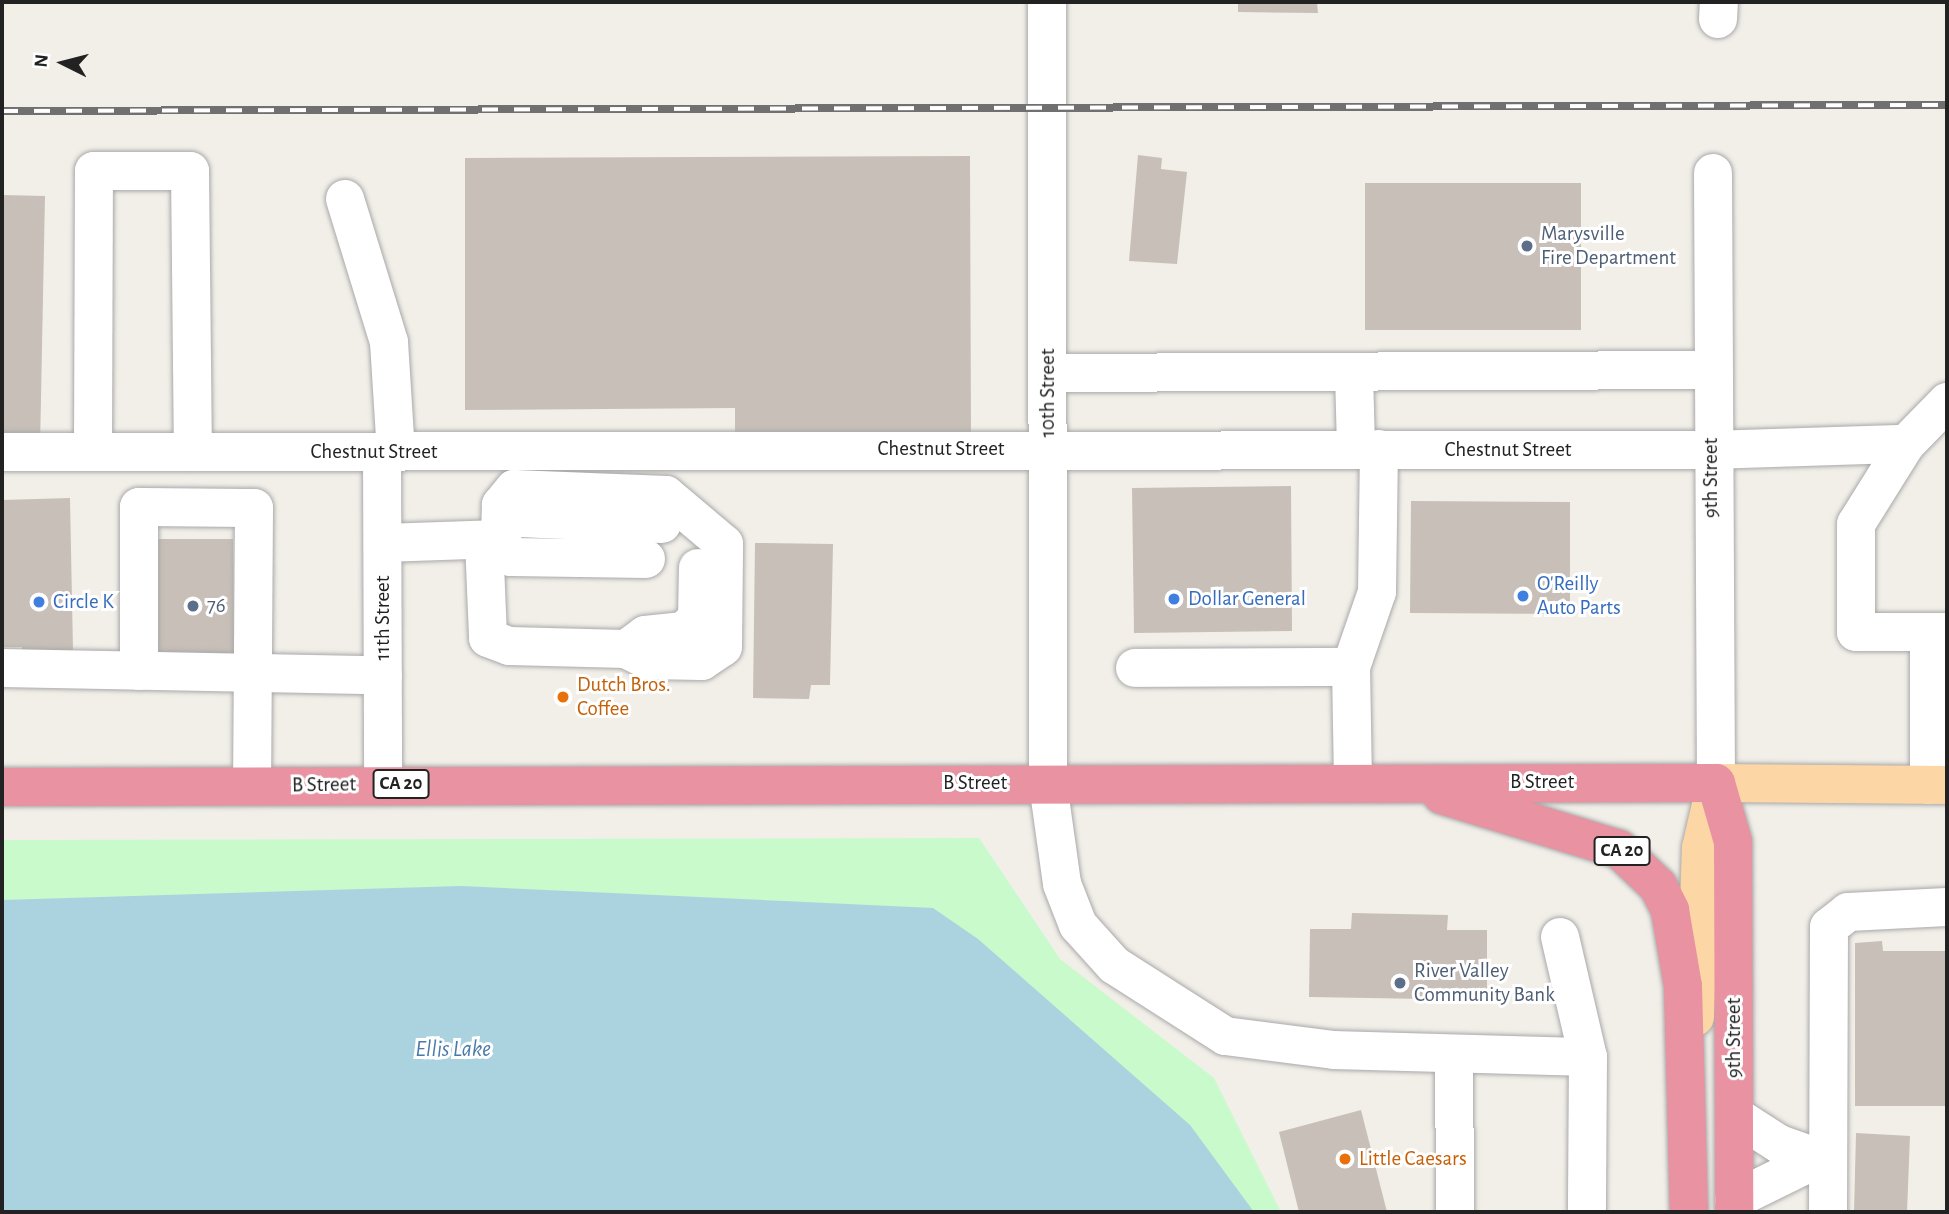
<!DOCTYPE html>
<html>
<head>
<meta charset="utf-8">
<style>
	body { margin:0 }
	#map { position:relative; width:1949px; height:1214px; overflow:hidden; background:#f2efe9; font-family:"Alegreya Sans",sans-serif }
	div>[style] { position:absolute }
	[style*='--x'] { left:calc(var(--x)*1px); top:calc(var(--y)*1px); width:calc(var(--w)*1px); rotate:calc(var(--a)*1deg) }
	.park>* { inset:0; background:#c8facc }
	.water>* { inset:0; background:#aad3df }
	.building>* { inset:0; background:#c7bfb8 }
	.roads { filter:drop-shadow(0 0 2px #a9a9a9) drop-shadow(0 0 2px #a9a9a9) }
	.minor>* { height:38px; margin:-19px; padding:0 19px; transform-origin:19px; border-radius:19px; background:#fff }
	.major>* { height:38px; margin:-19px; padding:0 19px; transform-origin:19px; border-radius:19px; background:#fcd6a4 }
	.highway>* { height:38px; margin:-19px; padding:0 19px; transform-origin:19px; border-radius:19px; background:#e892a2 }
	.rail>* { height:8px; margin-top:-4px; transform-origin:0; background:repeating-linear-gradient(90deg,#fff 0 16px,#707070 0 32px); box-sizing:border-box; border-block:2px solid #707070 }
	.dots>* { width:19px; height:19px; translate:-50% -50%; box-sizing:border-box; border:4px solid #fff; border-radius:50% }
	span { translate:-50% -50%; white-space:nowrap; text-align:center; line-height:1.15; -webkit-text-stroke:6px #fff; paint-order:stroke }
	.shield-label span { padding:2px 5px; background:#fff; border:2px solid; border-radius:5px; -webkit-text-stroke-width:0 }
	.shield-label { font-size:19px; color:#222; font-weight:700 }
	.service-label { font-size:21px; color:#4e5e75 }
	.left { translate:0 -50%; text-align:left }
	.street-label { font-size:21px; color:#222 }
	.shop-label { font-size:21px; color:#366cbe }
	.food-label { font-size:21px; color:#c56008 }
	.water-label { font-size:23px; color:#4a7aab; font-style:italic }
	.frame { position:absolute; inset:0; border:4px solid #222; pointer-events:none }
	.north { position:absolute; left:28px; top:28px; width:70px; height:70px; -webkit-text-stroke:5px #fff; paint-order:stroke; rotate:276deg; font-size:19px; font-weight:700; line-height:28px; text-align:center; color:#222 }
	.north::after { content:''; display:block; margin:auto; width:24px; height:32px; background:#222; clip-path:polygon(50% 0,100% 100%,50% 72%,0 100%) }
</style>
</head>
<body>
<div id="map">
	<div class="park">
		<i style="clip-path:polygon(979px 838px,1060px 959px,1214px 1078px,1281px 1212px,2px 1212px,2px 840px)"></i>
	</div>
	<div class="water">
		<i style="clip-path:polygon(461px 886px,933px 908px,978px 939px,1190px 1125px,1254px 1212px,2px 1212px,2px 900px)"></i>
	</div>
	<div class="building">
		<i style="clip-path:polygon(1238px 2px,1317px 2px,1318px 13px,1238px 12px)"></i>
		<i style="clip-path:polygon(1138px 155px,1162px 158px,1161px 169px,1187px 172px,1177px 264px,1129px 261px)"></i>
		<i style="clip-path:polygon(970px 156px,971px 432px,735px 433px,735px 408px,465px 410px,465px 158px)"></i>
		<i style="clip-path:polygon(1365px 183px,1581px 183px,1581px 330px,1365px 330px)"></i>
		<i style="clip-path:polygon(2px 195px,45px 196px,40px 448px,2px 447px)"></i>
		<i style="clip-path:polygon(1291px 486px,1292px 631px,1134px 633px,1132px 488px)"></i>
		<i style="clip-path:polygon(70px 498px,73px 650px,22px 668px,22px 647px,2px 647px,2px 500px)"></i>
		<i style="clip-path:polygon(1411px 501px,1570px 502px,1570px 614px,1410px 613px)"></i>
		<i style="clip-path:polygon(156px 539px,233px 539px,234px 670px,157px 668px)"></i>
		<i style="clip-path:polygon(755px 543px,833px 544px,830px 685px,811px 685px,809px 699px,753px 698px)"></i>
		<i style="clip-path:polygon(1352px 913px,1448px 915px,1447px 930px,1487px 930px,1487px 1000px,1309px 997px,1310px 929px,1351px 929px)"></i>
		<i style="clip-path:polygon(1882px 941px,1883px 951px,1947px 951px,1947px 1106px,1855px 1106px,1855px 943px)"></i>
		<i style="clip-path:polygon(1361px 1110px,1387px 1212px,1299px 1212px,1279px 1132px)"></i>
		<i style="clip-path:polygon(1856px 1133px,1910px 1136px,1907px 1212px,1854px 1212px)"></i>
	</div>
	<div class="roads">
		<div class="minor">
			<i style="--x:1047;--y:2;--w:782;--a:89.93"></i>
			<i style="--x:1048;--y:784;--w:101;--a:82"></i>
			<i style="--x:1062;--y:884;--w:44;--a:68.7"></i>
			<i style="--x:1078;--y:925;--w:54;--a:48"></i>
			<i style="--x:1114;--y:965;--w:132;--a:32.6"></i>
			<i style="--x:1225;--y:1036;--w:110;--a:7.3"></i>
			<i style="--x:1334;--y:1050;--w:254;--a:1.6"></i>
			<i style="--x:1588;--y:1057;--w:155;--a:90.4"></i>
			<i style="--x:1718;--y:19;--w:17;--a:-87"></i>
			<i style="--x:1713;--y:173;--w:610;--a:89.72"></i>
			<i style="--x:345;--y:199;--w:150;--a:72.9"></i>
			<i style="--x:389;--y:342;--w:110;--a:86.4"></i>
			<i style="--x:1354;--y:372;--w:77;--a:88.5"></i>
			<i style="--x:1048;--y:373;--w:663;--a:-0.26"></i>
			<i style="--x:1906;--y:444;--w:94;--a:122"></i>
			<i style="--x:1856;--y:524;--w:108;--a:90"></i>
			<i style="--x:1856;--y:632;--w:91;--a:0"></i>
			<i style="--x:2;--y:452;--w:1708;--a:-0.07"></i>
			<i style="--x:1710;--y:450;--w:196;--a:-1.8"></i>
			<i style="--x:1906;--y:444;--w:59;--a:-45.7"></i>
			<i style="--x:93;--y:452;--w:281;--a:-89.8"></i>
			<i style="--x:94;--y:171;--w:96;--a:0"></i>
			<i style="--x:190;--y:171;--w:281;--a:89.4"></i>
			<i style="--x:382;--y:452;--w:332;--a:89.8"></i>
			<i style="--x:501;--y:505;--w:21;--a:37"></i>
			<i style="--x:518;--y:518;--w:144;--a:2.4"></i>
			<i style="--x:484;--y:541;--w:97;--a:87.6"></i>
			<i style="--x:488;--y:638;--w:22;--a:21"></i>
			<i style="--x:509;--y:646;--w:117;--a:1.5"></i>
			<i style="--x:626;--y:649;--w:25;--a:27"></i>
			<i style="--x:648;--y:660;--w:54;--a:1.1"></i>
			<i style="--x:702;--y:661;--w:25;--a:-34"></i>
			<i style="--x:723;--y:647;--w:103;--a:-89.4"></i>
			<i style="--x:724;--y:544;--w:76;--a:-139.8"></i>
			<i style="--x:666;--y:495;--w:152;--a:-177.7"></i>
			<i style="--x:514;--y:489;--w:21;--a:129"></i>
			<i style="--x:501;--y:505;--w:34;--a:92"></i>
			<i style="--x:383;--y:543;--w:117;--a:-2"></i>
			<i style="--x:500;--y:539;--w:21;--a:59"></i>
			<i style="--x:511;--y:557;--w:135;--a:0.8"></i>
			<i style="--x:626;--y:649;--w:24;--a:-36"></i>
			<i style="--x:645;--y:635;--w:39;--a:-6"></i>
			<i style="--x:684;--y:631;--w:18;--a:-45"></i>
			<i style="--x:697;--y:618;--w:50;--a:-88.9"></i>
			<i style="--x:2;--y:668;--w:381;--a:1.1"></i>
			<i style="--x:1135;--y:668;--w:216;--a:-0.3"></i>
			<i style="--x:139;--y:671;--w:164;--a:-90"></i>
			<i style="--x:139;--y:507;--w:115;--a:0.5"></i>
			<i style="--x:254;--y:508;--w:278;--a:90.4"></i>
			<i style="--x:1353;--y:782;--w:115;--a:-91"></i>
			<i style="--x:1351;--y:667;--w:79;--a:-70.9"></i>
			<i style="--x:1377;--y:592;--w:143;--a:-89.2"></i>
			<i style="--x:1929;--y:785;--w:153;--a:-90"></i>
			<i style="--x:1560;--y:937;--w:123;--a:76.9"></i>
			<i style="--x:1454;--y:1054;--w:158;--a:89.6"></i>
			<i style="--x:1734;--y:1115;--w:54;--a:32.8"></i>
			<i style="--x:1779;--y:1144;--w:51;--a:19.5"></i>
			<i style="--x:1734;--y:1200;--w:90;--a:-26.3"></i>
			<i style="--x:1828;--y:1212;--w:285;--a:-89.8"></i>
			<i style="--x:1829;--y:927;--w:24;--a:-38"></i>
			<i style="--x:1848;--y:912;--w:99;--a:-2.9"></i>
		</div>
		<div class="major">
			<i style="--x:1695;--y:1017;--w:169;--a:-88"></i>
			<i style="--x:1701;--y:848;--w:67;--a:-77"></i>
			<i style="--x:1716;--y:783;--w:231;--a:0.5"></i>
		</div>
		<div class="highway">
			<i style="--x:2;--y:787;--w:1714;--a:-0.13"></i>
			<i style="--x:1716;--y:783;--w:61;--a:73.9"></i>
			<i style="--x:1733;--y:842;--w:370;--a:89.8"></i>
			<i style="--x:1442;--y:795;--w:185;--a:17"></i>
			<i style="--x:1619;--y:849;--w:54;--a:43.5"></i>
			<i style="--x:1658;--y:886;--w:27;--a:63"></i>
			<i style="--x:1670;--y:910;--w:77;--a:80.3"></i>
			<i style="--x:1683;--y:986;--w:226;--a:88.5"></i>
		</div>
	</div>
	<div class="rail">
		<i style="--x:2;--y:111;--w:1945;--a:-0.18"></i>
	</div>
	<div class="dots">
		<i style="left:1527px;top:246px;background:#5c6f8a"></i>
		<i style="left:1523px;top:596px;background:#3f7fe0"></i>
		<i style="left:1174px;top:599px;background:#3f7fe0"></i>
		<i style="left:39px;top:602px;background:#3f7fe0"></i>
		<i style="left:193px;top:606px;background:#5c6f8a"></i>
		<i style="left:563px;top:697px;background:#e8710a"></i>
		<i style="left:1400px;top:983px;background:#5c6f8a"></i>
		<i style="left:1345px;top:1159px;background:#e8710a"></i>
	</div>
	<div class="shield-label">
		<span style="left:401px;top:784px">CA 20</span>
		<span style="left:1622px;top:851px">CA 20</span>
	</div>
	<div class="service-label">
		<span class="left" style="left:1541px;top:246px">Marysville<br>Fire Department</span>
		<span class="left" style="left:207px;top:606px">76</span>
		<span class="left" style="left:1414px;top:983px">River Valley<br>Community Bank</span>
	</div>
	<div class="street-label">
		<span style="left:1048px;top:393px;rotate:-90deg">10th Street</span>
		<span style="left:941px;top:449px">Chestnut Street</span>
		<span style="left:1508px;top:450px">Chestnut Street</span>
		<span style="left:374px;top:452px">Chestnut Street</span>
		<span style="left:1711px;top:478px;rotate:-90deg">9th Street</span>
		<span style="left:383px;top:618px;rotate:-90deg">11th Street</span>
		<span style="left:1542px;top:782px">B Street</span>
		<span style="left:975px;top:783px">B Street</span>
		<span style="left:324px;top:785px;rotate:-1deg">B Street</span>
		<span style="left:1734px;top:1038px;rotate:-90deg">9th Street</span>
	</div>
	<div class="shop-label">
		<span class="left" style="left:1537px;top:596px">O'Reilly<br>Auto Parts</span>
		<span class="left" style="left:1188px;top:599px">Dollar General</span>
		<span class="left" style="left:53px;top:602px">Circle K</span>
	</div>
	<div class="food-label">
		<span class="left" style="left:577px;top:697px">Dutch Bros.<br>Coffee</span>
		<span class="left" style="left:1359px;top:1159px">Little Caesars</span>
	</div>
	<div class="water-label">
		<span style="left:453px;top:1050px">Ellis Lake</span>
	</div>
	<div class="frame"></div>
	<div class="north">N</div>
</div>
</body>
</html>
